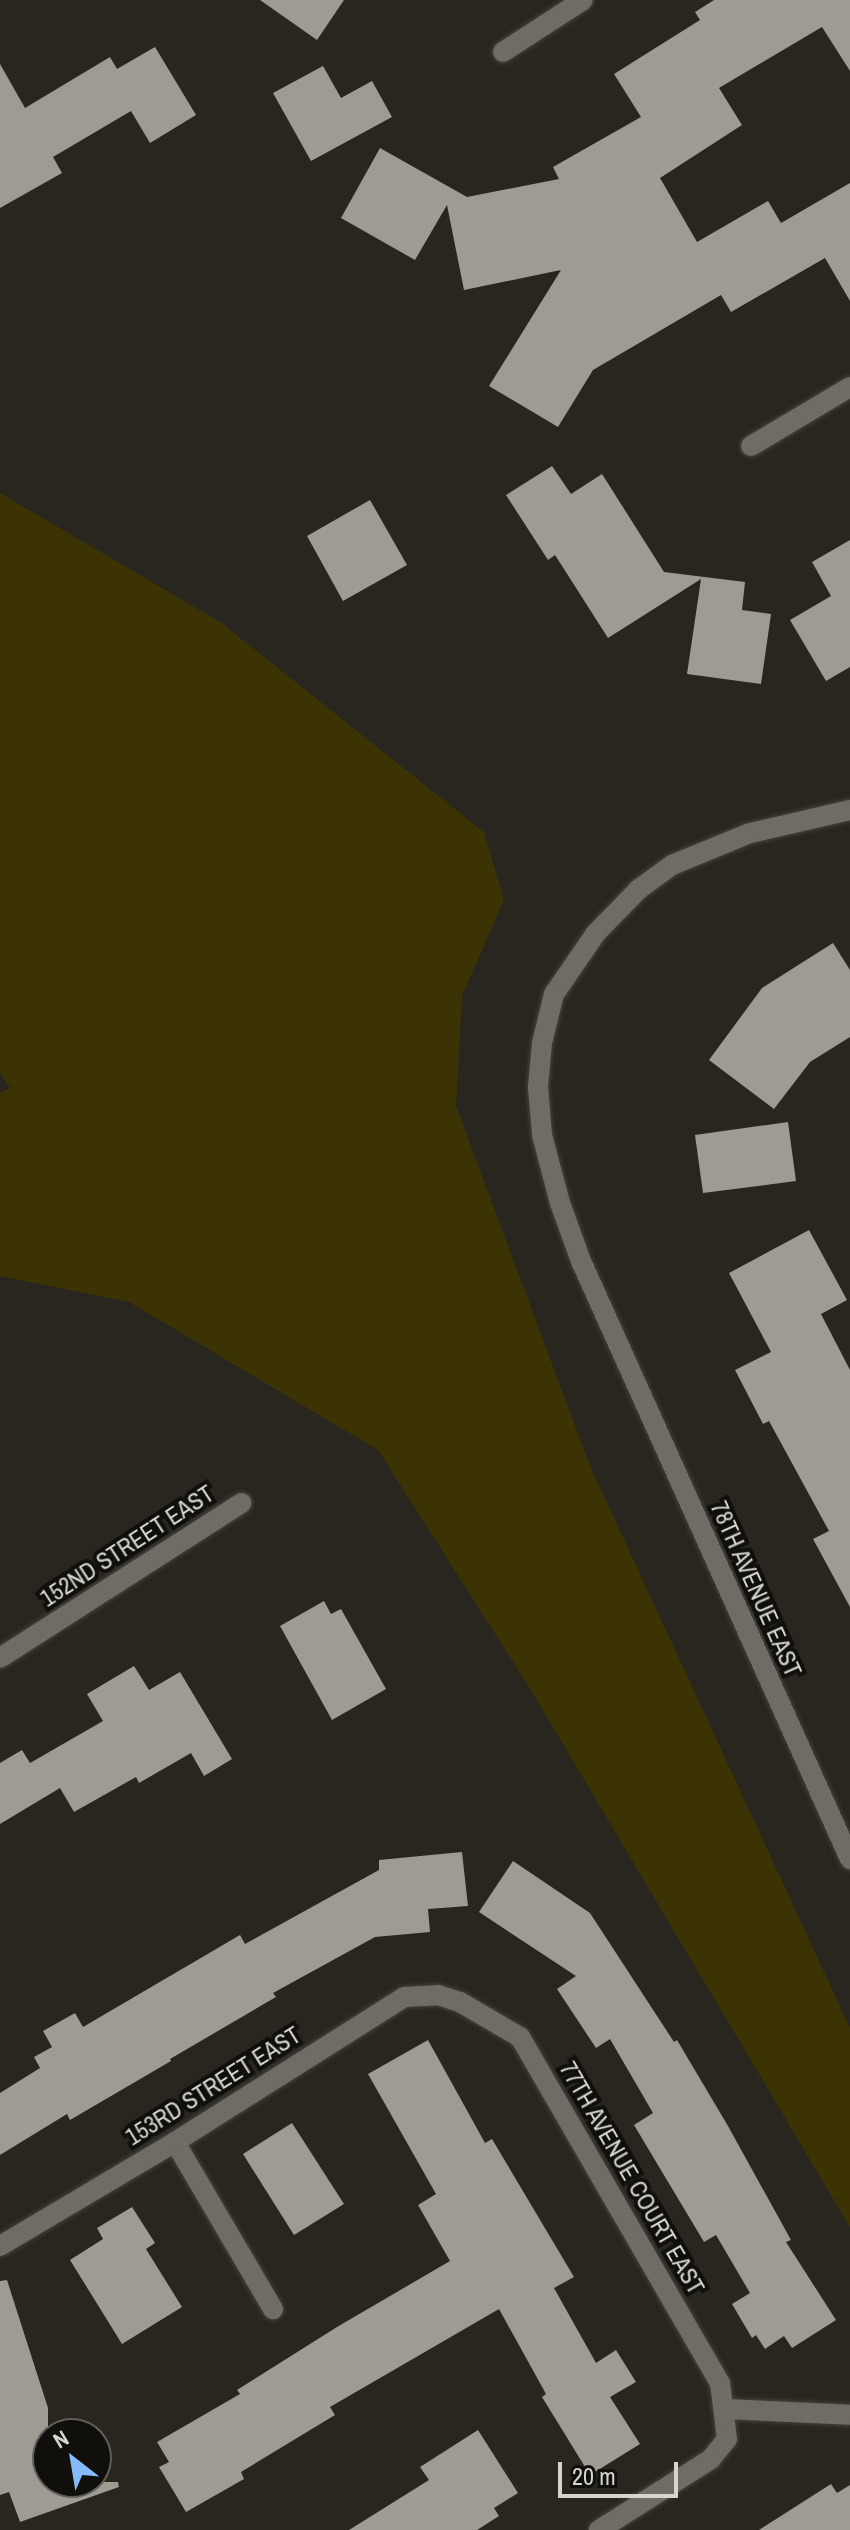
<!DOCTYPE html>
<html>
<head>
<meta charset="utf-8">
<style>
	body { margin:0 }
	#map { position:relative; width:850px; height:2530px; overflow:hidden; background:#28261f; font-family:"Archivo Narrow",sans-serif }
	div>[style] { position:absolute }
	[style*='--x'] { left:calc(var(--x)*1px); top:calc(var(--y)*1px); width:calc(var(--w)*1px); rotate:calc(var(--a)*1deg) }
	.green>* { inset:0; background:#3c3305 }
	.building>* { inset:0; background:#9d9b92 }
	.roads { filter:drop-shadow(0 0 2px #43423c) drop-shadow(0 0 2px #43423c) }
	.minor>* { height:20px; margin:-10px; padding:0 10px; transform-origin:10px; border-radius:10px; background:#6e6c64 }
	.tertiary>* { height:20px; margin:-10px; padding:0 10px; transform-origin:10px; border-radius:10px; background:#6e6c64 }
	span { translate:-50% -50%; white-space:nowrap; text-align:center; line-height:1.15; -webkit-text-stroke:8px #100f0c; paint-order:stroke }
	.street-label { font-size:24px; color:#d5d4cf }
	.north { position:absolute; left:32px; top:2418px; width:80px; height:80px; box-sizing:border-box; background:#100f0c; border:2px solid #5f5e5a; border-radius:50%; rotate:329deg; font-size:22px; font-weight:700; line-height:32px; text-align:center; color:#d5d4cf }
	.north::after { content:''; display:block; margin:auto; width:28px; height:36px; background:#86bbfb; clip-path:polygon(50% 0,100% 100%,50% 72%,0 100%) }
	.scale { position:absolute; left:558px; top:2462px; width:120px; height:36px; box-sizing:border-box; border:4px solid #d5d4cf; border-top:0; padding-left:10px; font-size:24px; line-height:28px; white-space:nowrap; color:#d5d4cf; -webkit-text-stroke:6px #100f0c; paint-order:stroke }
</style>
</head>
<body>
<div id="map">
	<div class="green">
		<i style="clip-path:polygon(0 493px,220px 622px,484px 832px,504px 900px,462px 996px,456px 1106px,590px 1466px,850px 2028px,850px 2227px,529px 1687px,378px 1450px,129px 1302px,0 1276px,0 1093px,10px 1088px,0 1073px)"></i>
	</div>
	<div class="building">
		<i style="clip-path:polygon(260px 0,344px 0,317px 40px)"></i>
		<i style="clip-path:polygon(714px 0,850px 0,850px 71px,822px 27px,719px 88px,742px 125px,660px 178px,697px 242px,768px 201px,781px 223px,850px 183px,850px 301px,825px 258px,731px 312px,721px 295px,593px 370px,558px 427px,489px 386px,561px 270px,464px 290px,447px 205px,415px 260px,341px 218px,380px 148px,467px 197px,559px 179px,553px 167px,641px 117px,614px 74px,700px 20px,695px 12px)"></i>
		<i style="clip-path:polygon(155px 47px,196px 115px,150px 143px,131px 111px,53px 157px,62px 173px,0 208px,0 64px,25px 108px,110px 57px,117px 69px)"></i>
		<i style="clip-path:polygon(323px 66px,341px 98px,372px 81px,392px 117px,311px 161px,273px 93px)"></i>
		<i style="clip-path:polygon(552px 466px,571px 494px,602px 474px,664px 572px,745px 582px,742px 610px,771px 614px,761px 684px,687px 674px,701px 579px,608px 638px,555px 555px,548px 560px,506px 495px)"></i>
		<i style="clip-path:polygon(370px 500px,407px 565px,343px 601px,307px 536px)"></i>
		<i style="clip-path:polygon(850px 540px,850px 667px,826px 681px,790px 620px,831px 596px,812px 562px)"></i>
		<i style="clip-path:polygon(833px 943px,850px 970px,850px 1037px,810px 1062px,774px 1109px,709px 1060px,762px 988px)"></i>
		<i style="clip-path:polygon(788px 1122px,796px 1181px,703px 1193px,695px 1135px)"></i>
		<i style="clip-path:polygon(809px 1230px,847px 1300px,821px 1314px,850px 1370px,850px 1607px,813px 1539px,829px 1531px,769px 1421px,763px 1424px,735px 1370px,771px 1352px,729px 1273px)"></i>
		<i style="clip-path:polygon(324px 1601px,331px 1614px,341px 1609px,386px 1689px,332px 1720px,280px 1626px)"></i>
		<i style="clip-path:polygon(134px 1666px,149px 1690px,180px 1672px,232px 1759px,204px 1776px,191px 1753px,139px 1783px,136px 1777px,74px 1812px,60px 1788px,0 1824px,0 1763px,22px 1750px,30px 1763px,103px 1721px,87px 1694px)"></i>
		<i style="clip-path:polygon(462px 1852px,468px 1906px,428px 1909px,430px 1932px,375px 1937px,273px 1993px,276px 1997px,170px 2059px,171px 2061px,70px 2120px,67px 2114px,0 2155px,0 2093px,40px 2068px,34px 2057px,52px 2047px,43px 2031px,75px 2013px,83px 2027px,240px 1935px,245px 1944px,379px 1870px,379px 1860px)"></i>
		<i style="clip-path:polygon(513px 1861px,590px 1913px,674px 2042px,677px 2040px,728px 2126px,791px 2240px,786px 2242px,836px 2320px,792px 2348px,784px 2336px,765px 2349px,756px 2335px,752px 2338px,732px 2304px,750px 2293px,716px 2235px,704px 2242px,634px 2125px,653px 2113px,610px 2039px,596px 2048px,557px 1989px,576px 1976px,479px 1912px)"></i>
		<i style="clip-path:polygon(428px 2040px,485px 2143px,492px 2139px,574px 2277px,554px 2288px,596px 2363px,616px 2350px,636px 2382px,610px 2397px,640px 2444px,590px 2475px,542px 2397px,546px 2394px,499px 2309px,330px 2407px,335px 2415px,241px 2472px,244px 2479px,186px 2512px,159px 2467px,169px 2462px,157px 2442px,240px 2394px,237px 2390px,337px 2327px,450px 2261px,418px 2205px,436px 2194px,368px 2074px)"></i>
		<i style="clip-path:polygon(292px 2123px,344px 2204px,294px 2235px,243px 2154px)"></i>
		<i style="clip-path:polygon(132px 2207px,155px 2243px,146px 2249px,182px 2307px,122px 2344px,70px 2260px,103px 2239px,97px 2228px)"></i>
		<i style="clip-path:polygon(7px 2280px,48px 2408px,48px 2482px,118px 2482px,119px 2487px,20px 2522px,9px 2492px,0 2495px,0 2281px)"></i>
		<i style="clip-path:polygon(478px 2430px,518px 2493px,494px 2508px,499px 2516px,477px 2530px,349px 2530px,429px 2480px,420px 2467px)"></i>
		<i style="clip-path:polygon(831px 2484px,837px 2493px,850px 2485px,850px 2530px,759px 2530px)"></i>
	</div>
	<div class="roads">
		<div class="minor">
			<i style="--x:503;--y:52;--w:95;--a:-33"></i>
			<i style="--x:751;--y:446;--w:115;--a:-30.8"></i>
			<i style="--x:0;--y:1658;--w:287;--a:-32.7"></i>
			<i style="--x:175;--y:2142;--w:194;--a:59.6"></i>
			<i style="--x:0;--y:2246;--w:204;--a:-30.7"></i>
			<i style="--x:175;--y:2142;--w:271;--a:-32.3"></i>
			<i style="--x:404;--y:1997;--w:34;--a:-3"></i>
			<i style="--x:438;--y:1995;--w:23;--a:18"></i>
			<i style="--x:460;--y:2002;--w:69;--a:30.3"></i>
			<i style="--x:520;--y:2037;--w:400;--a:60"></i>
			<i style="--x:720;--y:2383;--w:56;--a:82.9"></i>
			<i style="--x:727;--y:2439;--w:26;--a:129"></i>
			<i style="--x:711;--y:2459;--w:133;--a:147.6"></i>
			<i style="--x:725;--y:2409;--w:125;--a:2.7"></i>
		</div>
		<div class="tertiary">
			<i style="--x:850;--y:810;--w:103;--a:167"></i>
			<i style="--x:750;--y:833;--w:84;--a:157.7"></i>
			<i style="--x:672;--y:865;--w:41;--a:144"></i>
			<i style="--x:639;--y:889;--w:62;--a:134.3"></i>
			<i style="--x:596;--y:933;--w:74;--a:124.5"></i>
			<i style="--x:554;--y:994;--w:50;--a:103.8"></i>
			<i style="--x:542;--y:1043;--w:44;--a:95.2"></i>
			<i style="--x:538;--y:1087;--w:48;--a:85.2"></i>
			<i style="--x:542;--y:1135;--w:70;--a:75.2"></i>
			<i style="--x:560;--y:1203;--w:62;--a:70.1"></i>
			<i style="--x:581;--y:1261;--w:656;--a:65.78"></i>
		</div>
	</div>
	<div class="street-label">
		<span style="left:127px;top:1546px;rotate:-33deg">152ND STREET EAST</span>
		<span style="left:756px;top:1589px;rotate:66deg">78TH AVENUE EAST</span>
		<span style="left:213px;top:2086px;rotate:-32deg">153RD STREET EAST</span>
		<span style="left:632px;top:2178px;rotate:60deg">77TH AVENUE COURT EAST</span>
	</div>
	<div class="north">N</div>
	<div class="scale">20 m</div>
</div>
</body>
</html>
